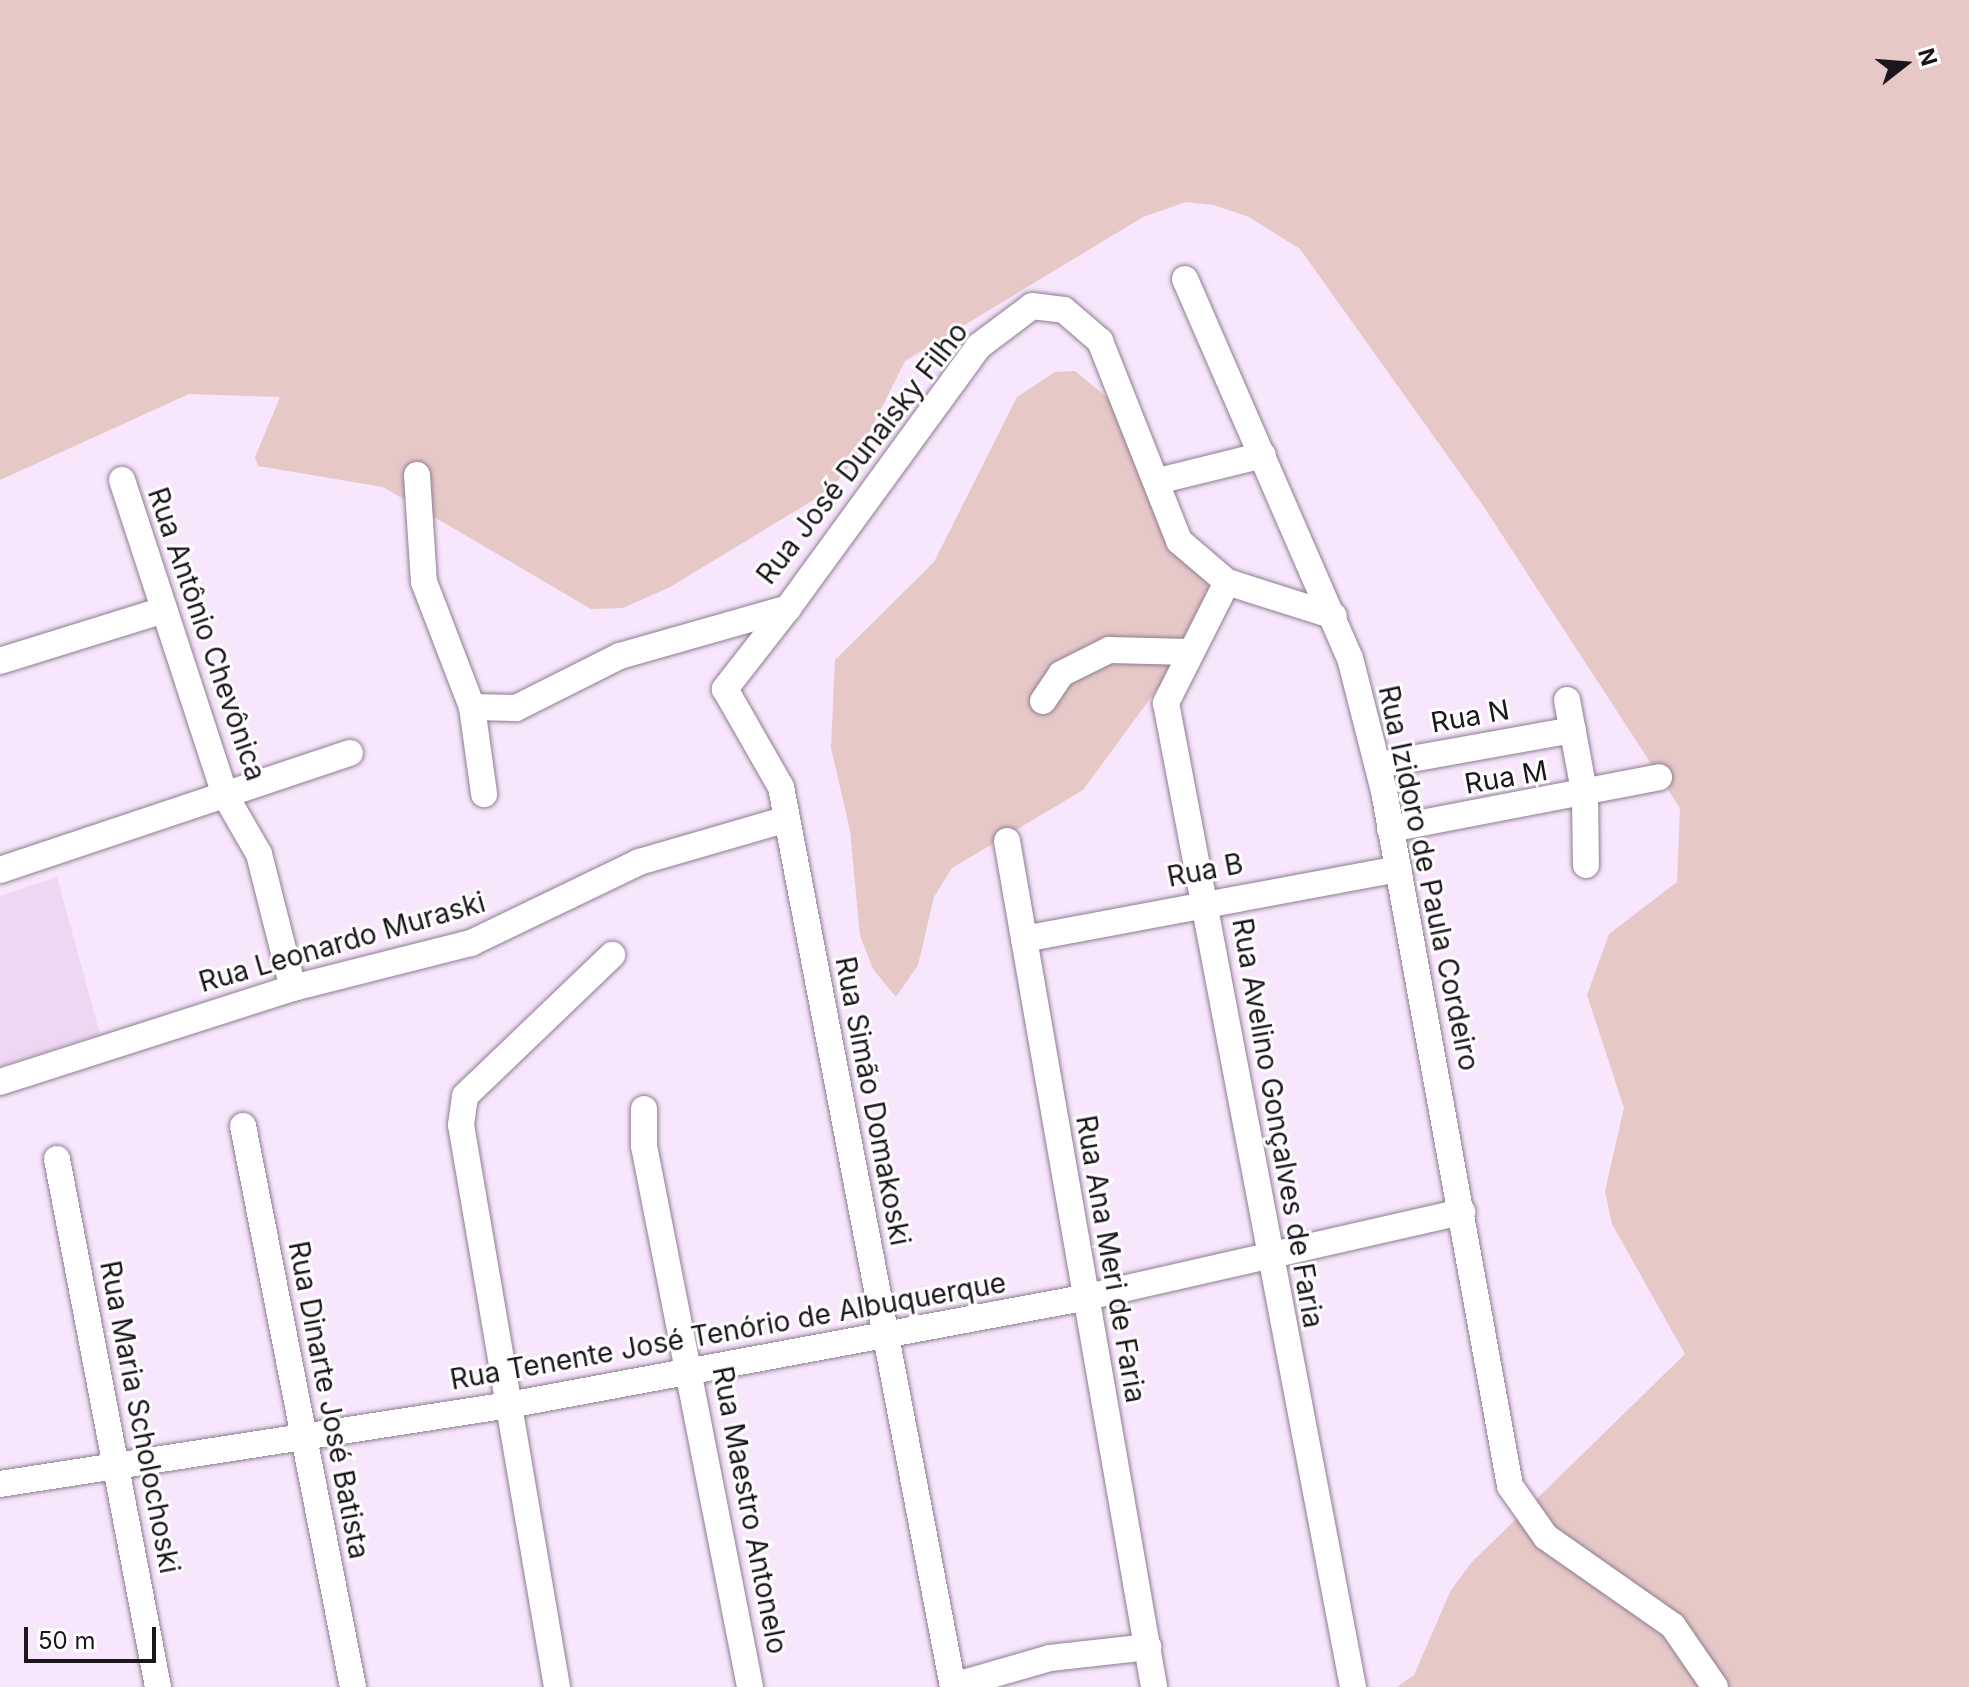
<!DOCTYPE html>
<html>
<head>
<meta charset="utf-8">
<style>
	body { margin:0 }
	#map { position:relative; width:1969px; height:1687px; overflow:hidden; background:#f8e6fc; font-family:Inter,sans-serif }
	div>[style] { position:absolute }
	[style*='--x'] { left:calc(var(--x)*1px); top:calc(var(--y)*1px); width:calc(var(--w)*1px); rotate:calc(var(--a)*1deg) }
	.built>* { inset:0; background:#eed7f3 }
	.green>* { inset:0; background:#e6c8c7 }
	.roads { filter:drop-shadow(0 0 2px #8d7d91) drop-shadow(0 0 2px #8d7d91) }
	.minor>* { height:26px; margin:-13px; padding:0 13px; transform-origin:13px; border-radius:13px; background:#fff }
	span { translate:-50% -50%; white-space:nowrap; text-align:center; line-height:1.15; -webkit-text-stroke:6px #fff; paint-order:stroke }
	.street-label { font-size:28px; color:#1b151c }
	.north { position:absolute; left:1865px; top:24px; width:80px; height:80px; -webkit-text-stroke:6px #fff; paint-order:stroke; rotate:73deg; font-size:22px; font-weight:700; line-height:32px; text-align:center; color:#1b151c }
	.north::after { content:''; display:block; margin:auto; width:28px; height:36px; background:#1b151c; clip-path:polygon(50% 0,100% 100%,50% 72%,0 100%) }
	.scale { position:absolute; left:24px; top:1627px; width:132px; height:36px; box-sizing:border-box; border:4px solid #1b151c; border-top:0; padding-left:10px; font-size:24px; line-height:28px; white-space:nowrap; color:#1b151c; -webkit-text-stroke:6px #fff; paint-order:stroke }
</style>
</head>
<body>
<div id="map">
	<div class="built">
		<i style="clip-path:polygon(57px 877px,100px 1034px,0 1066px,0 896px)"></i>
	</div>
	<div class="green">
		<i style="clip-path:polygon(0 0,1969px 0,1969px 1687px,1397px 1687px,1414px 1675px,1451px 1590px,1472px 1562px,1685px 1354px,1612px 1224px,1605px 1191px,1624px 1108px,1587px 995px,1609px 934px,1677px 882px,1680px 808px,1482px 504px,1300px 249px,1249px 217px,1214px 205px,1186px 202px,1143px 217px,905px 361px,858px 455px,830px 490px,670px 587px,623px 608px,591px 609px,383px 487px,258px 466px,255px 457px,280px 397px,189px 394px,0 480px)"></i>
		<i style="clip-path:polygon(1075px 371px,1120px 408px,1208px 583px,1210px 604px,1185px 651px,1083px 790px,952px 868px,934px 897px,918px 965px,896px 997px,873px 969px,860px 936px,850px 830px,831px 748px,835px 660px,934px 562px,1017px 397px,1055px 372px)"></i>
	</div>
	<div class="roads">
		<div class="minor">
			<i style="--x:1185;--y:279;--w:413;--a:66.5"></i>
			<i style="--x:1350;--y:658;--w:137;--a:75.7"></i>
			<i style="--x:1384;--y:791;--w:706;--a:79.72"></i>
			<i style="--x:1510;--y:1486;--w:62;--a:54.8"></i>
			<i style="--x:1546;--y:1537;--w:155;--a:35"></i>
			<i style="--x:1673;--y:1626;--w:74;--a:55.5"></i>
			<i style="--x:417;--y:475;--w:107;--a:86.3"></i>
			<i style="--x:424;--y:582;--w:134;--a:69"></i>
			<i style="--x:472;--y:707;--w:88;--a:82.1"></i>
			<i style="--x:122;--y:480;--w:331;--a:71.9"></i>
			<i style="--x:225;--y:795;--w:68;--a:60"></i>
			<i style="--x:259;--y:854;--w:138;--a:75.8"></i>
			<i style="--x:1158;--y:481;--w:108;--a:-13.9"></i>
			<i style="--x:1227;--y:582;--w:136;--a:116.8"></i>
			<i style="--x:1166;--y:703;--w:1002;--a:79.24"></i>
			<i style="--x:788;--y:608;--w:103;--a:127.9"></i>
			<i style="--x:725;--y:689;--w:113;--a:60.3"></i>
			<i style="--x:781;--y:787;--w:916;--a:79.18"></i>
			<i style="--x:0;--y:661;--w:172;--a:-17.3"></i>
			<i style="--x:1567;--y:700;--w:98;--a:79.4"></i>
			<i style="--x:1585;--y:796;--w:69;--a:89.2"></i>
			<i style="--x:1043;--y:701;--w:32;--a:-56"></i>
			<i style="--x:1061;--y:674;--w:54;--a:-26.6"></i>
			<i style="--x:1109;--y:650;--w:82;--a:1.4"></i>
			<i style="--x:472;--y:707;--w:44;--a:1.3"></i>
			<i style="--x:516;--y:708;--w:116;--a:-26.6"></i>
			<i style="--x:620;--y:656;--w:175;--a:-15.9"></i>
			<i style="--x:788;--y:608;--w:324;--a:-53.9"></i>
			<i style="--x:979;--y:346;--w:66;--a:-37"></i>
			<i style="--x:1032;--y:306;--w:32;--a:7"></i>
			<i style="--x:1064;--y:310;--w:48;--a:40.7"></i>
			<i style="--x:1100;--y:341;--w:215;--a:68.4"></i>
			<i style="--x:1179;--y:541;--w:63;--a:40.5"></i>
			<i style="--x:1227;--y:582;--w:112;--a:17.6"></i>
			<i style="--x:1378;--y:765;--w:198;--a:-10.2"></i>
			<i style="--x:1390;--y:829;--w:274;--a:-10.9"></i>
			<i style="--x:1007;--y:841;--w:859;--a:80.14"></i>
			<i style="--x:0;--y:870;--w:369;--a:-18.5"></i>
			<i style="--x:1024;--y:939;--w:381;--a:-10.6"></i>
			<i style="--x:0;--y:1082;--w:308;--a:-17.8"></i>
			<i style="--x:293;--y:988;--w:184;--a:-14.2"></i>
			<i style="--x:471;--y:943;--w:187;--a:-25.7"></i>
			<i style="--x:639;--y:862;--w:154;--a:-16.2"></i>
			<i style="--x:644;--y:1109;--w:37;--a:90"></i>
			<i style="--x:644;--y:1146;--w:551;--a:78.91"></i>
			<i style="--x:243;--y:1126;--w:572;--a:78.91"></i>
			<i style="--x:57;--y:1159;--w:538;--a:79.17"></i>
			<i style="--x:0;--y:1484;--w:515;--a:-8.82"></i>
			<i style="--x:509;--y:1405;--w:584;--a:-10.56"></i>
			<i style="--x:1083;--y:1298;--w:389;--a:-12.8"></i>
			<i style="--x:953;--y:1686;--w:101;--a:-16.1"></i>
			<i style="--x:1050;--y:1658;--w:99;--a:-6.4"></i>
			<i style="--x:557;--y:1687;--w:570;--a:-99.69"></i>
			<i style="--x:461;--y:1125;--w:29;--a:-82"></i>
			<i style="--x:465;--y:1096;--w:204;--a:-43.8"></i>
		</div>
	</div>
	<div class="street-label">
		<span style="left:862px;top:453px;rotate:-52deg">Rua José Dunaisky Filho</span>
		<span style="left:207px;top:634px;rotate:71deg">Rua Antônio Chevônica</span>
		<span style="left:1470px;top:716px;rotate:-10deg">Rua N</span>
		<span style="left:1506px;top:777px;rotate:-10deg">Rua M</span>
		<span style="left:1205px;top:870px;rotate:-11deg">Rua B</span>
		<span style="left:1429px;top:878px;rotate:78deg">Rua Izidoro de Paula Cordeiro</span>
		<span style="left:342px;top:942px;rotate:-16deg">Rua Leonardo Muraski</span>
		<span style="left:873px;top:1101px;rotate:79deg">Rua Simão Domakoski</span>
		<span style="left:1278px;top:1123px;rotate:80deg">Rua Avelino Gonçalves de Faria</span>
		<span style="left:1111px;top:1259px;rotate:80deg">Rua Ana Meri de Faria</span>
		<span style="left:728px;top:1331px;rotate:-10deg">Rua Tenente José Tenório de Albuquerque</span>
		<span style="left:329px;top:1400px;rotate:79deg">Rua Dinarte José Batista</span>
		<span style="left:140px;top:1417px;rotate:79deg">Rua Maria Scholochoski</span>
		<span style="left:750px;top:1510px;rotate:79deg">Rua Maestro Antonelo</span>
	</div>
	<div class="north">N</div>
	<div class="scale">50 m</div>
</div>
</body>
</html>
